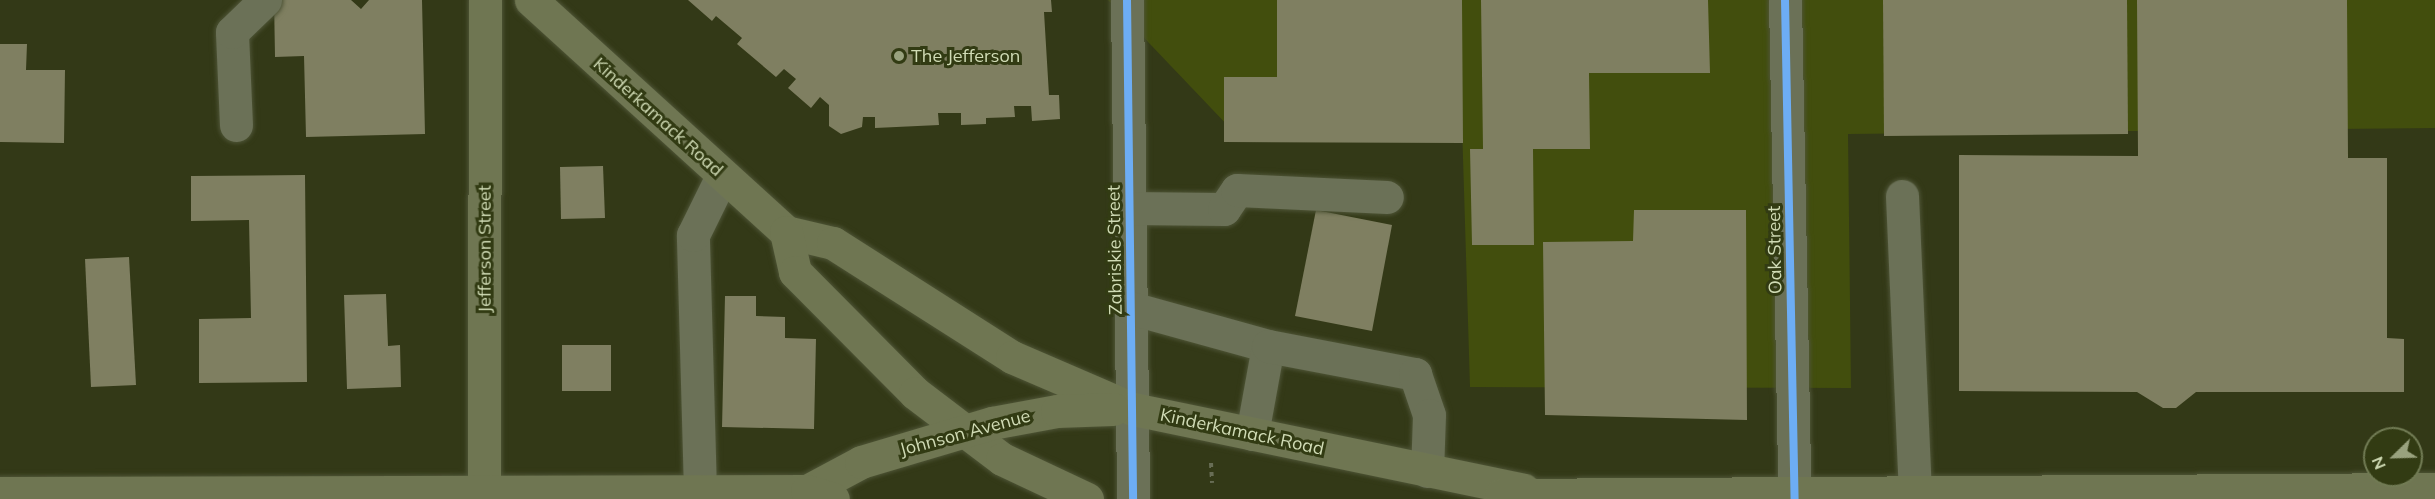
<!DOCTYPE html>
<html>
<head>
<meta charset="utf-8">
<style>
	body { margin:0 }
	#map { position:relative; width:2435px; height:499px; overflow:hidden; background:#333917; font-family:Mulish,sans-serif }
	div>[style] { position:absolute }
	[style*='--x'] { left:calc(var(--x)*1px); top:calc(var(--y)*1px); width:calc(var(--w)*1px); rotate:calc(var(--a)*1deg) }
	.built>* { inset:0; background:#424e0d }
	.building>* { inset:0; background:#7f7f61 }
	.path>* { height:4px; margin-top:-2px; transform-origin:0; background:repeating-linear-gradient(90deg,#686d55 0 4.5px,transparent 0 9px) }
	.roads { filter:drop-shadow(0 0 2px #4e5436) drop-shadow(0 0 2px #4e5436) }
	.minor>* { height:33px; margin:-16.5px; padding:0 16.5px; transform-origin:16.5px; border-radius:16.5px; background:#6b7157 }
	.major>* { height:33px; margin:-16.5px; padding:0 16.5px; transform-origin:16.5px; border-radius:16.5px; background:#6f7652 }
	.cycleway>* { height:8px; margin:-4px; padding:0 4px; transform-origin:4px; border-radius:4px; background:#6dadf4 }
	.dots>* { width:16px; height:16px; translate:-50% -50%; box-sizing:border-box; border:3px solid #323b13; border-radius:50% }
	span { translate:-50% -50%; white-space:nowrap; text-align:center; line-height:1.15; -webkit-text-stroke:6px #323b13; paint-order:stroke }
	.poi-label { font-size:18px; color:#d0dbb5 }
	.left { translate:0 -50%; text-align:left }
	.street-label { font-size:18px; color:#d0dbb5 }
	.north { position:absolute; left:2363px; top:427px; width:60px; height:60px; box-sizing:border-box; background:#323b13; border:2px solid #717b54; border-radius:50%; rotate:247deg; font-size:16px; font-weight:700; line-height:24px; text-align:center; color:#d0dbb5 }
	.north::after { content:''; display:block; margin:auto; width:21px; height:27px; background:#99a27e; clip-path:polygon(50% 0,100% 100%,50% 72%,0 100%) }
</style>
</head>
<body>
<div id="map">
	<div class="built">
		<i style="clip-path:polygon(1108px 0,2435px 0,2435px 128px,1848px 134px,1851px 388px,1470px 387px,1462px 125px,1231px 129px)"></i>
	</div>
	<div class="building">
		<i style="clip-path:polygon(274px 0,351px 0,361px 9px,369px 0,422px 0,425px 134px,306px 137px,304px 56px,275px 57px)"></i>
		<i style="clip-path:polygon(688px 0,1051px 0,1052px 12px,1044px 12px,1049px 95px,1059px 95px,1060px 119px,1032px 121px,1031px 106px,1014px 106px,1015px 117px,986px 118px,986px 124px,961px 125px,961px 113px,938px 113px,939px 125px,875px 128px,875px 117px,863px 117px,862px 127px,841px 134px,829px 126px,829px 105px,820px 97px,811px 108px,788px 88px,796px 79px,784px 69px,776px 77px,737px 44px,742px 38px,716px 16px,712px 21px)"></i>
		<i style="clip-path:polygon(1277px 0,1462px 0,1463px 143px,1224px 142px,1224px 77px,1277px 77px)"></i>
		<i style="clip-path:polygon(1481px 0,1708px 0,1710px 73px,1589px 73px,1590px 149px,1533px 149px,1534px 245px,1472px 245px,1470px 149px,1483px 149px)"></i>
		<i style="clip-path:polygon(1883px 0,2127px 0,2128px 134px,1884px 136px)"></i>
		<i style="clip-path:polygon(2137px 0,2347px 0,2348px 158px,2387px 158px,2387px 338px,2404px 339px,2404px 392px,2196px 392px,2176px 408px,2163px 408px,2137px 392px,1959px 391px,1959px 155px,2138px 156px)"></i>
		<i style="clip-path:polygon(0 44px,27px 44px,26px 70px,65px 70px,64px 143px,0 142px)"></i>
		<i style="clip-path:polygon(603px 166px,605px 218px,561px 219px,560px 167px)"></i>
		<i style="clip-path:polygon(305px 175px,307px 382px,199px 383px,199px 319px,251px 318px,249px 220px,191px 221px,191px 176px)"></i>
		<i style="clip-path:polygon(1316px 210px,1392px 225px,1372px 331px,1295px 316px)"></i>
		<i style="clip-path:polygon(1634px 210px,1746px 210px,1747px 420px,1545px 415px,1543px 242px,1633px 241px)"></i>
		<i style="clip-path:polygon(129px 257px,136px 385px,91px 387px,85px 259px)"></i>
		<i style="clip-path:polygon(386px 294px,388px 346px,400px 345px,401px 387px,347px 389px,344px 295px)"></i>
		<i style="clip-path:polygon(725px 296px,756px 296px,756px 316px,785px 317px,785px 338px,816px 339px,814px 429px,722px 427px)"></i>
		<i style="clip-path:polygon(562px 345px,611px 345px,611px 391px,562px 391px)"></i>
	</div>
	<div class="path">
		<i style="--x:1211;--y:463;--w:20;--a:87"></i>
	</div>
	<div class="roads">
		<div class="minor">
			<i style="--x:1127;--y:0;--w:499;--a:89.3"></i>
			<i style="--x:1785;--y:0;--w:499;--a:88.9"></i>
			<i style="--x:236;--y:125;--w:93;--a:-92.5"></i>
			<i style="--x:232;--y:32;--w:46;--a:-44.1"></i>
			<i style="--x:1902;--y:196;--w:293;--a:87.5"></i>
			<i style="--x:1129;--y:208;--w:95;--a:0.6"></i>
			<i style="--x:1224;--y:209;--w:23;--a:-56"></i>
			<i style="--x:1237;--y:190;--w:150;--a:2.7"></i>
			<i style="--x:1131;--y:308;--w:142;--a:15.5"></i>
			<i style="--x:1252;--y:434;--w:89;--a:-79.7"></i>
			<i style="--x:1268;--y:346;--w:150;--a:10.8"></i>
			<i style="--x:1415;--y:374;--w:43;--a:71.1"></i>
			<i style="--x:1429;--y:415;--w:56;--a:92"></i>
			<i style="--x:700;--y:491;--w:256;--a:-91.6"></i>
			<i style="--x:693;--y:235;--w:66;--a:-63.8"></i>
		</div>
		<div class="major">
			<i style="--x:531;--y:0;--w:345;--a:42.3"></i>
			<i style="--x:786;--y:232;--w:48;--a:13.2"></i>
			<i style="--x:833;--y:243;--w:212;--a:32.5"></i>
			<i style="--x:1012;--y:357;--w:132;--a:23.3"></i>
			<i style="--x:1133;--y:409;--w:399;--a:11.7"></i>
			<i style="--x:786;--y:232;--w:41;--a:77.3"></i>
			<i style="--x:795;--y:272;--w:170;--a:45.2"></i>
			<i style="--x:915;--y:393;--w:109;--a:37.2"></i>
			<i style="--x:1002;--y:459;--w:94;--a:25.2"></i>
			<i style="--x:484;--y:491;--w:491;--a:-89.9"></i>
			<i style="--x:807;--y:491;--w:61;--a:-28.2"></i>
			<i style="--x:861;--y:462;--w:137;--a:-16.6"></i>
			<i style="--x:992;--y:423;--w:66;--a:-10.5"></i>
			<i style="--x:1057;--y:411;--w:56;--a:-2"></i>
			<i style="--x:0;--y:493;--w:807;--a:-0.14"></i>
			<i style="--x:807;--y:491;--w:27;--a:17"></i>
			<i style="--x:1501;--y:495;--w:934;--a:-0.37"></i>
		</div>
	</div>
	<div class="cycleway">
		<i style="--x:1127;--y:0;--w:499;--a:89.3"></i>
		<i style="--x:1785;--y:0;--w:499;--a:88.9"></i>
	</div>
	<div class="dots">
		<i style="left:899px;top:56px;background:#99a27e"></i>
	</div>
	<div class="poi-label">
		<span class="left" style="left:911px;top:56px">The Jefferson</span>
	</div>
	<div class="street-label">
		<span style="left:658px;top:117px;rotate:42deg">Kinderkamack Road</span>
		<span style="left:485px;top:249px;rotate:-90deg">Jefferson Street</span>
		<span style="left:1115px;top:250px;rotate:-91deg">Zabriskie Street</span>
		<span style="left:1775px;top:250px;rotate:-91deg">Oak Street</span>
		<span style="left:1242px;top:432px;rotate:12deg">Kinderkamack Road</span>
		<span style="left:965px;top:433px;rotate:-15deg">Johnson Avenue</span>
	</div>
	<div class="north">N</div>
</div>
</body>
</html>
